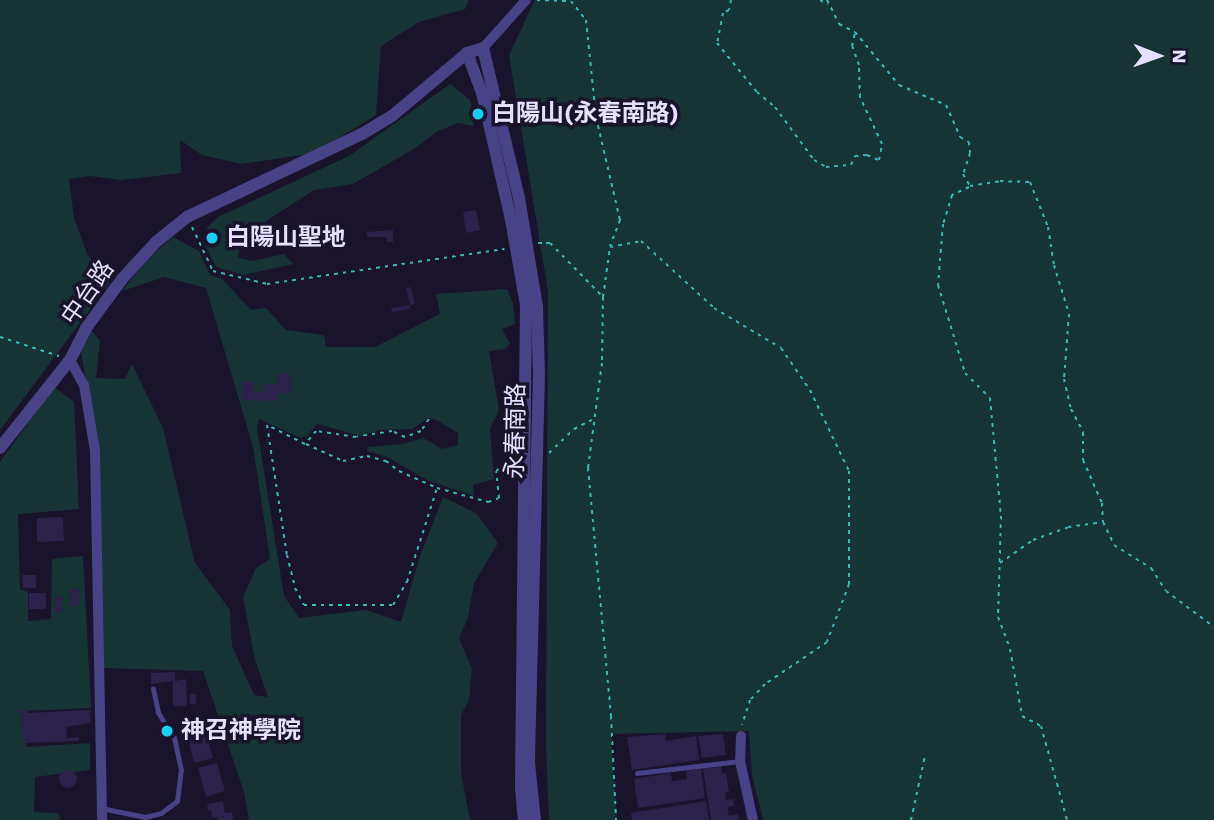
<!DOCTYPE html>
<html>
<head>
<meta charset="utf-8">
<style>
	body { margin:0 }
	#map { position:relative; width:1214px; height:820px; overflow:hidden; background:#19132b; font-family:"Work Sans","Noto Sans TC",sans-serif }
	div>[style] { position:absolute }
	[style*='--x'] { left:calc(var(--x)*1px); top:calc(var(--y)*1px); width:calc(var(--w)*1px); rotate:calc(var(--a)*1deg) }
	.green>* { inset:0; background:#173435 }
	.building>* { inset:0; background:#2c214b }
	.round { border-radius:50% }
	.path>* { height:2px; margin-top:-1px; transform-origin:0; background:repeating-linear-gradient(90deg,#3ab7b6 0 3.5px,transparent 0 8.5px) }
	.service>* { height:5px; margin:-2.5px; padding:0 2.5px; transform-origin:2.5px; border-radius:2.5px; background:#484287 }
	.minor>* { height:10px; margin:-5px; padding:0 5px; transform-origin:5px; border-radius:5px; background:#484287 }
	.tertiary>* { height:12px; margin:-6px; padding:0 6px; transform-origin:6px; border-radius:6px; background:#484287 }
	.dots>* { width:19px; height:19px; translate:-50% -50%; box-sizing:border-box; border:4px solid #19132b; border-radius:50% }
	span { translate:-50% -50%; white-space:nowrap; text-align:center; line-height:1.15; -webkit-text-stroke:7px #19132b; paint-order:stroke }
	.poi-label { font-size:24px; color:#e5e0fd; font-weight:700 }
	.left { translate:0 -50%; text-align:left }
	.street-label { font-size:24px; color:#e5e0fd }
	.north { position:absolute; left:1123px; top:21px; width:70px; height:70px; -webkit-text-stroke:5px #19132b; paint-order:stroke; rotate:91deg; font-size:19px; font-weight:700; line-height:28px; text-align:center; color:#e5e0fd }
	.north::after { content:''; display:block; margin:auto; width:24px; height:32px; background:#e5e0fd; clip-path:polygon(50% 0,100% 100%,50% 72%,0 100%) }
</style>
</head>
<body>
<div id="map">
	<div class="green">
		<i style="clip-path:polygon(0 0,469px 0,465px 9px,419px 22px,381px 46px,376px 115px,314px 153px,242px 164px,202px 155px,180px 140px,181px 173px,121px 180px,90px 176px,69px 179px,74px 218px,88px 256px,112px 280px,0 430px)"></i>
		<i style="clip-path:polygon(535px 0,1214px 0,1214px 820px,763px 820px,752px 775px,749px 731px,611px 734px,617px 820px,549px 820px,546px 745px,548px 291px,509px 55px)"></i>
		<i style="clip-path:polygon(450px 84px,470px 100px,475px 120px,473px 126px,458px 123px,436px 132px,417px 147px,353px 184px,314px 190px,241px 237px,238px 258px,253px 261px,284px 254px,293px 264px,244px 275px,216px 267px,204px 243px,207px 228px,218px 217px,349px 156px)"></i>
		<i style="clip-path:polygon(173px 237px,199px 251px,210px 275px,222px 279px,251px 310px,266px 308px,286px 330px,324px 335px,326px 347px,375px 347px,440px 314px,436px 294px,507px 289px,513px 303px,515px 324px,502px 329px,510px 344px,505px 349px,489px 351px,499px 410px,490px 429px,494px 479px,473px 485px,474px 496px,427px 480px,387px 457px,367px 451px,368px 447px,403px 444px,423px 438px,442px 449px,458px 445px,458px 433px,436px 420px,429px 418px,412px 429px,380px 430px,361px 436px,317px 424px,307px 436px,301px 438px,259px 419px,257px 428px,284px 596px,299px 618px,366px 610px,401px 622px,419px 559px,443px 497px,477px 514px,498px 543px,474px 583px,468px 618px,459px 638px,472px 669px,469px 700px,461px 715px,461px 772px,470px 820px,249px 820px,244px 792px,203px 671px,104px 668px,101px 633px,98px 449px,81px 351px,92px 331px,100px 341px,96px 378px,125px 379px,132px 364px,163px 428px,195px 563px,230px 610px,232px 646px,254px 695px,268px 697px,255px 660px,243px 597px,256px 568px,270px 559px,253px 447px,206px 288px,164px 277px,122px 291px,148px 259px)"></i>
		<i style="clip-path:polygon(54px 387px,74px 402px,79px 509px,18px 514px,20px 589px,28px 592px,28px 621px,51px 619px,52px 559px,83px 556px,91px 708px,23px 711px,26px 747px,90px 743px,90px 770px,35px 777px,34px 812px,58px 813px,60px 820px,0 820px,0 462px)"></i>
	</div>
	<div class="building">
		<i style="clip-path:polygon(476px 210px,480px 230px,466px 233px,463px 212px)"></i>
		<i style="clip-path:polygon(393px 230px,393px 242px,387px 242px,387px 237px,367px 237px,367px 232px)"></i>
		<i style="clip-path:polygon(411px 287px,415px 304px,410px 305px,406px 288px)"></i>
		<i style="clip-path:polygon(410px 305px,410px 309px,392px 312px,391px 308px)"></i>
		<i style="clip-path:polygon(277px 374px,290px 374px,291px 393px,278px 393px,278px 401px,242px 400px,242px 382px,254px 382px,254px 392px,264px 392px,263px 385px,278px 384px)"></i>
		<i style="clip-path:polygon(63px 517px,64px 541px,37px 542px,37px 518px)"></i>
		<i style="clip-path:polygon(22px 575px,36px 575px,36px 588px,23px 588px)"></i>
		<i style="clip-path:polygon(70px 589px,79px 589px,79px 606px,70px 606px)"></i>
		<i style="clip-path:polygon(29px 593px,46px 593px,46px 609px,29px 609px)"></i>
		<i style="clip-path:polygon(55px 597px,63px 597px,62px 612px,55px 612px)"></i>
		<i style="clip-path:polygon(175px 672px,175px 681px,186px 679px,187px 706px,173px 706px,173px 681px,151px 684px,151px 673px)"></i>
		<i style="clip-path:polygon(190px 694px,196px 694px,196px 704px,190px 704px)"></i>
		<i style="clip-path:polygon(27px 710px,28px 713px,90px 710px,91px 723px,66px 727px,67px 738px,79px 737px,79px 741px,23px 743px,22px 713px,17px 713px,17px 711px)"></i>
		<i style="clip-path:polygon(205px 730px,213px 758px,194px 763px,187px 735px)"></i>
		<i style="clip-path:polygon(665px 734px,666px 741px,696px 736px,699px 760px,632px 770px,627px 737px)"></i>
		<i style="clip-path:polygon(723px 734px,726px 755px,702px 758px,698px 736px)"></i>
		<i style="clip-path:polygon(217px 763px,225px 791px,206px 797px,198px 768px)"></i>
		<i style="clip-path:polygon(721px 766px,722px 774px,726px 773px,729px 792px,725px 792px,726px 800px,733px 799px,734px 806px,727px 807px,729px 816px,738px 814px,739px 820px,711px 820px,703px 769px)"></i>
		<i style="clip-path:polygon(701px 769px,705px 798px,638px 808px,634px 779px,671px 773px,672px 781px,687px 779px,686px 771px)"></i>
		<i class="round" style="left:59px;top:770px;width:18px;height:18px"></i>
		<i style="clip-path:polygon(223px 801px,225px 813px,232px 812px,233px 820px,218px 820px,217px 817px,212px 818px,211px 810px,208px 811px,207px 804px)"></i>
		<i style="clip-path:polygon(706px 801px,709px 820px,632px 820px,631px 813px)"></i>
	</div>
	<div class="path">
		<i style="--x:537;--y:0;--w:34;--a:2"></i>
		<i style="--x:571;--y:1;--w:24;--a:52"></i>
		<i style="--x:586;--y:20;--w:98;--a:84.1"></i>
		<i style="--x:596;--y:117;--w:106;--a:76.9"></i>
		<i style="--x:620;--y:220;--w:28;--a:111"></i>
		<i style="--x:731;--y:0;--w:10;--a:101"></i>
		<i style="--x:729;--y:10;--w:7;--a:153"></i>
		<i style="--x:723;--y:13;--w:31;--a:101"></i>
		<i style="--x:717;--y:43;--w:63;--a:50.8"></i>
		<i style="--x:757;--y:92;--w:23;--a:40"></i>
		<i style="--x:775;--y:107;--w:66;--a:53.7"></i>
		<i style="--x:814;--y:160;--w:14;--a:30"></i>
		<i style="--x:826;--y:167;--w:25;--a:-5"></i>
		<i style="--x:851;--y:165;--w:10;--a:-66"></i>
		<i style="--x:855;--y:156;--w:12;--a:-5"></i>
		<i style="--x:867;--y:155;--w:13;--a:23"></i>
		<i style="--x:879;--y:160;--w:16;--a:-79"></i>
		<i style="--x:882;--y:144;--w:52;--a:-115.1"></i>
		<i style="--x:860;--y:97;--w:32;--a:-92"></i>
		<i style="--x:859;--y:65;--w:20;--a:-110"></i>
		<i style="--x:852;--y:46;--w:13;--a:-77"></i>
		<i style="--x:820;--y:0;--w:9;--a:27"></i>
		<i style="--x:827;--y:0;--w:27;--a:63"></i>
		<i style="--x:839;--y:24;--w:18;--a:27"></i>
		<i style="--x:855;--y:32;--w:69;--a:50.3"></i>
		<i style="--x:899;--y:85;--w:51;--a:23.1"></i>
		<i style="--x:946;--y:105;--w:35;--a:66"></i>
		<i style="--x:960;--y:137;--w:10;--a:29"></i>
		<i style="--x:969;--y:142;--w:11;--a:85"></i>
		<i style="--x:970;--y:153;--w:22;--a:108"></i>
		<i style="--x:963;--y:174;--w:14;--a:60"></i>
		<i style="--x:970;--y:186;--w:30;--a:-9"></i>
		<i style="--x:1000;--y:181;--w:30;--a:2"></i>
		<i style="--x:1030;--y:182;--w:48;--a:68.2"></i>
		<i style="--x:1048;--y:227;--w:38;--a:81"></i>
		<i style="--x:1054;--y:265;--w:51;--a:73"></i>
		<i style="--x:1069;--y:314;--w:65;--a:94.4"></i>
		<i style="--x:1064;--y:379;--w:31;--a:77"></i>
		<i style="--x:1071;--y:409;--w:26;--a:62"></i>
		<i style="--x:1083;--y:432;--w:28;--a:90"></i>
		<i style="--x:1083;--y:460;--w:47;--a:66.2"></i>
		<i style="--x:1102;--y:503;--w:19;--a:87"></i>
		<i style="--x:1103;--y:522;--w:25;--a:64"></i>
		<i style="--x:1114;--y:545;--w:44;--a:31.9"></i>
		<i style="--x:1151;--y:568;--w:27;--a:57"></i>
		<i style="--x:1166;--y:591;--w:60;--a:36.9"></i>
		<i style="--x:969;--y:187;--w:19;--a:155"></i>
		<i style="--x:952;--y:195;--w:30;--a:107"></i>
		<i style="--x:943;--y:224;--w:61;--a:94.7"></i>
		<i style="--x:938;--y:285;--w:92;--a:72.9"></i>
		<i style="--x:965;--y:373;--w:35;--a:45"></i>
		<i style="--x:990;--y:398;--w:119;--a:84.7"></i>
		<i style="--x:1001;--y:516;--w:101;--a:91.7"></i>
		<i style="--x:998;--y:617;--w:34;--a:69"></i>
		<i style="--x:1010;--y:649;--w:68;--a:79.8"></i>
		<i style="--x:1022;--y:716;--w:21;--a:28"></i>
		<i style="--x:1041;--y:726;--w:98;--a:74.5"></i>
		<i style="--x:192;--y:227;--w:49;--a:64.5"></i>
		<i style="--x:213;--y:271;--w:56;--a:13.5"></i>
		<i style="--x:267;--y:284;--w:240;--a:-8.4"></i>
		<i style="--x:538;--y:243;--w:12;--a:0"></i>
		<i style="--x:550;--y:243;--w:76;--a:45.5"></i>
		<i style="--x:603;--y:297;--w:66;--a:90.9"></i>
		<i style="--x:602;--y:363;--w:106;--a:97.6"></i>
		<i style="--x:588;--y:468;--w:249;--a:84.7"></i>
		<i style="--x:611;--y:716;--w:104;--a:87.2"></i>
		<i style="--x:603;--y:297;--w:50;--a:-82"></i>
		<i style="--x:610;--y:247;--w:32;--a:-11"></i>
		<i style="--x:641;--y:241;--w:99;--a:42.5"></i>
		<i style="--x:714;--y:308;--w:78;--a:30.8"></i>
		<i style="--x:781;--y:348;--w:51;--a:55.4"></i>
		<i style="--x:810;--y:390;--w:90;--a:64.3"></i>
		<i style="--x:849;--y:471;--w:113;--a:90"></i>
		<i style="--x:849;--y:584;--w:62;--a:110.8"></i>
		<i style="--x:827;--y:642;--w:75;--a:145.9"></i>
		<i style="--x:765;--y:684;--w:22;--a:133"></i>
		<i style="--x:750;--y:700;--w:26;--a:108"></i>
		<i style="--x:0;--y:337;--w:62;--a:17.9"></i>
		<i style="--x:429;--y:419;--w:14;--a:124"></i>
		<i style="--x:421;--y:431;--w:17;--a:159"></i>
		<i style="--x:405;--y:437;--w:14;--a:-155"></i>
		<i style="--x:392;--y:431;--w:36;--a:171"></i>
		<i style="--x:356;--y:437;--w:40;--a:-171.5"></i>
		<i style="--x:316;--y:431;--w:17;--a:130"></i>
		<i style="--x:305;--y:444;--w:42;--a:-153.4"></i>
		<i style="--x:267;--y:425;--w:132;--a:81.3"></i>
		<i style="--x:287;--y:555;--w:34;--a:76"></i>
		<i style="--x:295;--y:588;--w:19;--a:62"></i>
		<i style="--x:304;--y:605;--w:89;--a:0"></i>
		<i style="--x:393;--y:605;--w:27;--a:-59"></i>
		<i style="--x:407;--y:582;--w:99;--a:-72.3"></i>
		<i style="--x:306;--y:444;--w:41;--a:24.7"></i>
		<i style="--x:343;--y:461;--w:25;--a:-12"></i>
		<i style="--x:367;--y:456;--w:20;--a:15"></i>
		<i style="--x:386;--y:461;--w:16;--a:38"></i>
		<i style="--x:399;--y:471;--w:42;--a:24.1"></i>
		<i style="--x:437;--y:488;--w:53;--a:15.4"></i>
		<i style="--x:488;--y:502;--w:12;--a:-20"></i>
		<i style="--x:499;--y:498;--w:27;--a:-96"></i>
		<i style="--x:496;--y:471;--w:22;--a:-39"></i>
		<i style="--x:549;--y:453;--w:35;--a:-44"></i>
		<i style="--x:574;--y:429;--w:20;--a:-27"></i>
		<i style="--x:1000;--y:563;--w:40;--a:-34.9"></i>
		<i style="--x:1033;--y:540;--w:37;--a:-20"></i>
		<i style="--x:1068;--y:527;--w:34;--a:-8"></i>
		<i style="--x:911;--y:820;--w:66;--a:-77.7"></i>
	</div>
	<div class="service">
		<i style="--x:637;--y:773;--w:104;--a:-6.6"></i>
		<i style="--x:101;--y:808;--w:45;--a:11.6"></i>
		<i style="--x:145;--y:817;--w:16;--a:-14"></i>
		<i style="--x:161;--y:813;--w:20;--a:-37"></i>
		<i style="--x:177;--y:801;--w:31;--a:-83"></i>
		<i style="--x:181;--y:770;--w:33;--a:-102"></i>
		<i style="--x:174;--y:738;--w:31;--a:-122"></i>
		<i style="--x:158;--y:712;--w:24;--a:-102"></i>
	</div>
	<div class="minor">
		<i style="--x:483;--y:48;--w:64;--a:-48.1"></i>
		<i style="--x:70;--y:360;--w:29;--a:61"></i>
		<i style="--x:84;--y:385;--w:67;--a:80.5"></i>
		<i style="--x:95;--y:451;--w:369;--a:88.9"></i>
		<i style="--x:741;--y:736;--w:25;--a:92"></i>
		<i style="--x:740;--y:761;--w:60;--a:77.6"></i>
	</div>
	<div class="tertiary">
		<i style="--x:467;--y:53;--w:43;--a:69.4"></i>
		<i style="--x:482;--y:93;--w:130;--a:77.1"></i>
		<i style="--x:511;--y:220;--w:86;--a:80"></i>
		<i style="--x:526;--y:305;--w:483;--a:90.6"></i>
		<i style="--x:521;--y:788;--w:32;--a:85"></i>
		<i style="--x:0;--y:448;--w:112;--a:-51.5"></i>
		<i style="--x:70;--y:360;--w:36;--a:-63"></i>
		<i style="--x:86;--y:328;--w:61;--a:-53.7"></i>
		<i style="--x:122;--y:279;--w:50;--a:-47.4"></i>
		<i style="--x:156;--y:242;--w:40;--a:-39"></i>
		<i style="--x:187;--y:217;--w:194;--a:-25.4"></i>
		<i style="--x:362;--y:134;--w:35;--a:-31"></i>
		<i style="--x:392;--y:116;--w:98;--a:-40"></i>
		<i style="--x:467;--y:53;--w:17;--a:-17"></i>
		<i style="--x:483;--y:48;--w:154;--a:76.5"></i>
		<i style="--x:519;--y:198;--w:110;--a:80.6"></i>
		<i style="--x:537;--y:307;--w:68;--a:88.3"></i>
		<i style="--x:539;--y:375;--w:388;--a:91.5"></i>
		<i style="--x:529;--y:763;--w:57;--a:84"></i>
	</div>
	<div class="dots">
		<i style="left:478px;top:114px;background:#19cef0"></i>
		<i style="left:212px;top:238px;background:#19cef0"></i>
		<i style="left:167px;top:731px;background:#19cef0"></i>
	</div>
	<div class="poi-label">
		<span class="left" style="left:492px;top:114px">白陽山(永春南路)</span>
		<span class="left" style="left:226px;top:238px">白陽山聖地</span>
		<span class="left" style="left:181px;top:731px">神召神學院</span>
	</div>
	<div class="street-label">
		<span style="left:88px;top:293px;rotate:-55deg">中台路</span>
		<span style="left:516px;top:431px;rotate:-89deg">永春南路</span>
	</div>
	<div class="north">N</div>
</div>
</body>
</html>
